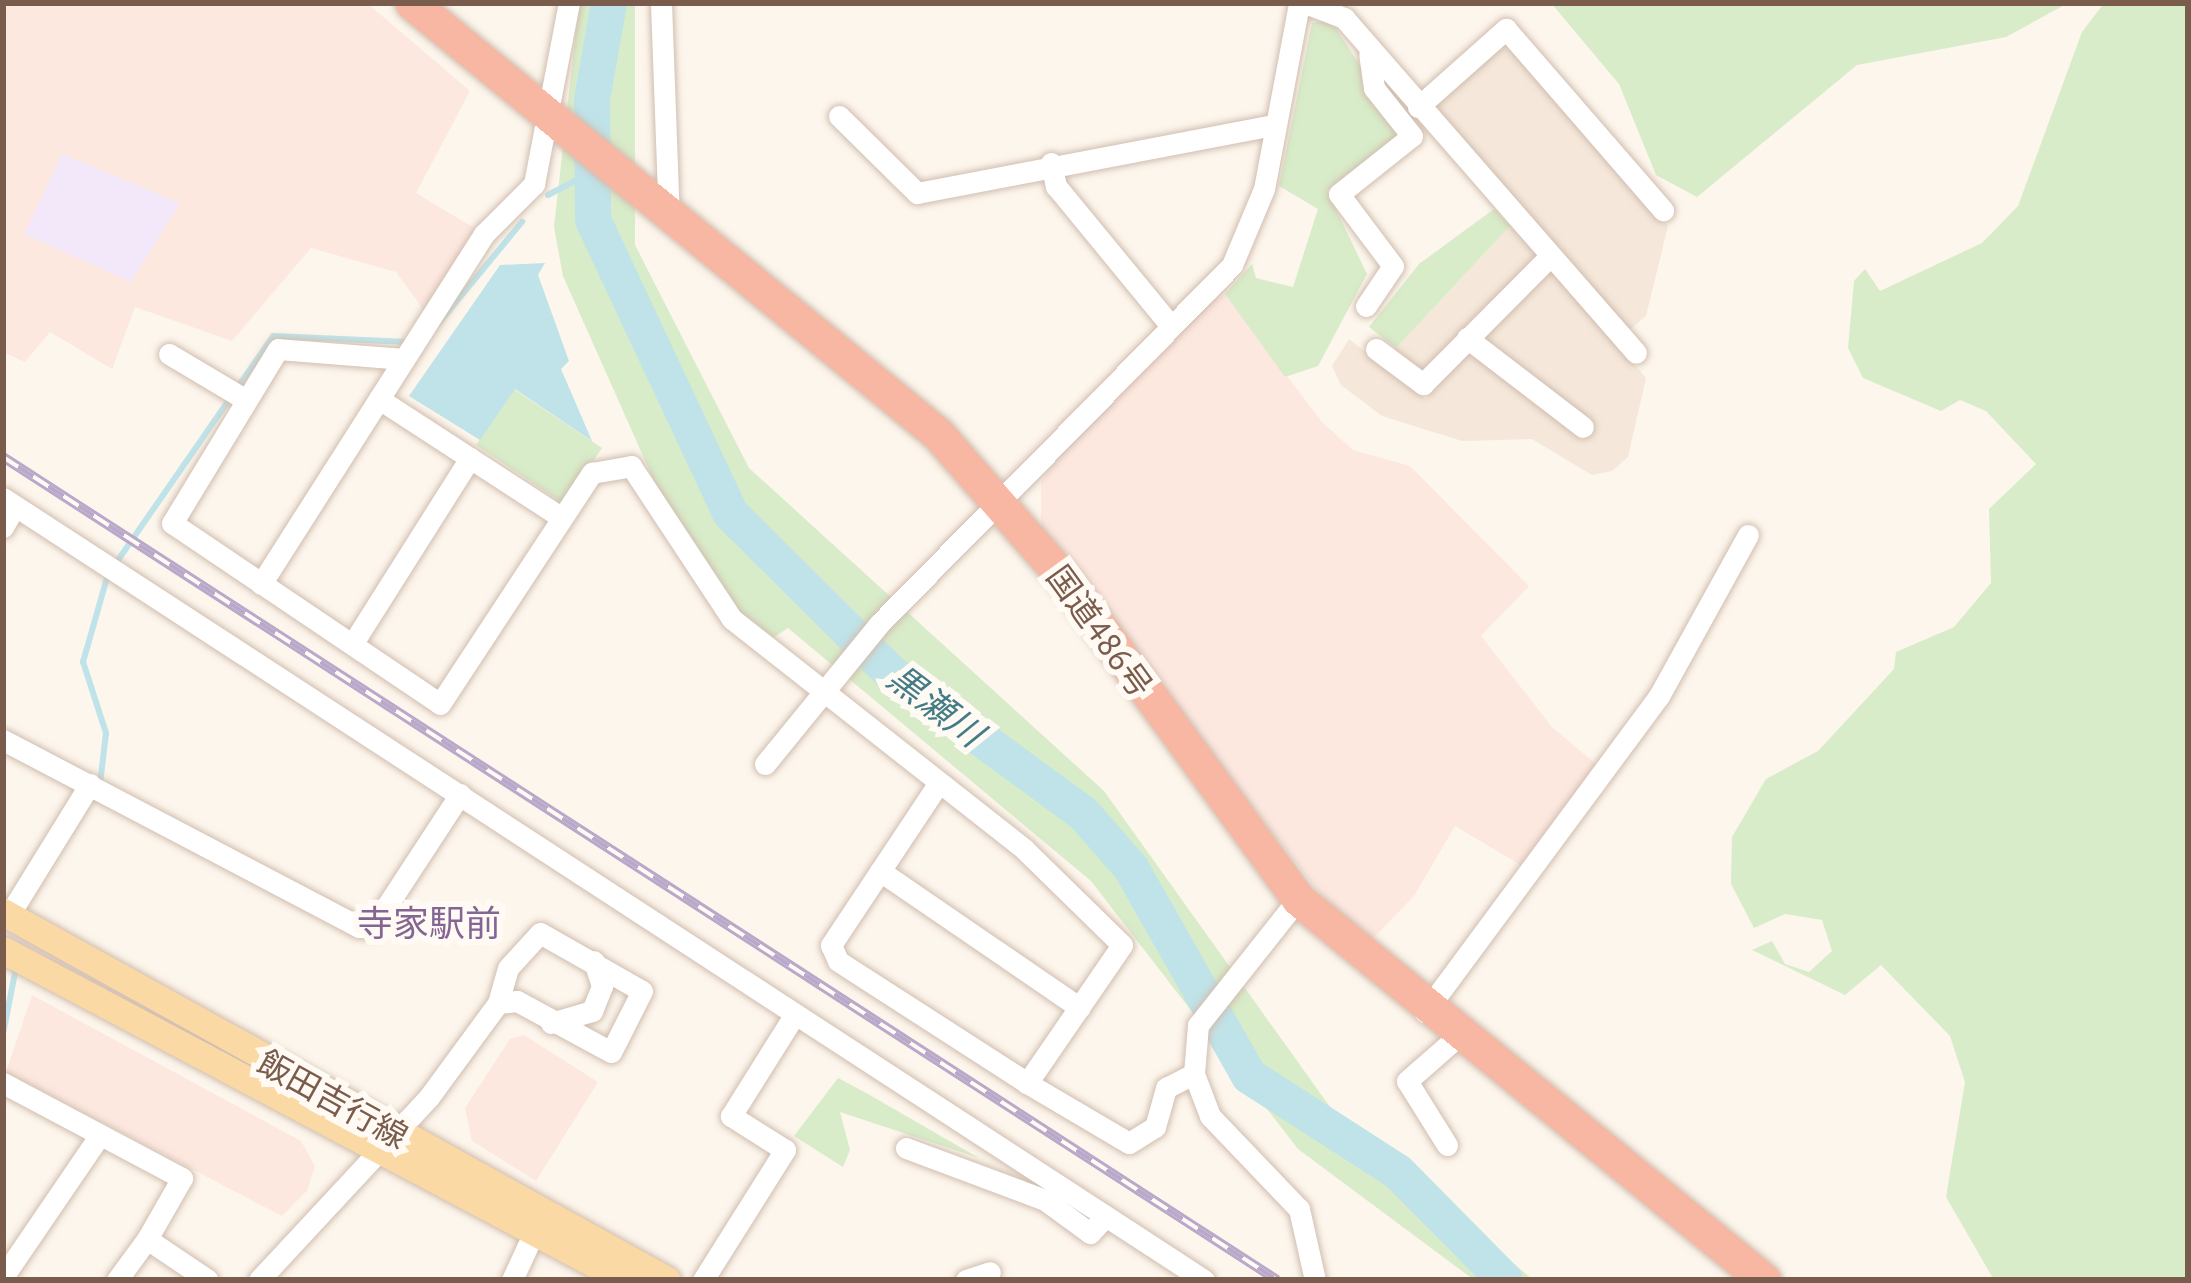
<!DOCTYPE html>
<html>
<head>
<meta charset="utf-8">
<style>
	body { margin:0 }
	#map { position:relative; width:2191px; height:1283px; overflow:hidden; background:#fdf6ec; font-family:"PT Sans","Noto Sans JP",sans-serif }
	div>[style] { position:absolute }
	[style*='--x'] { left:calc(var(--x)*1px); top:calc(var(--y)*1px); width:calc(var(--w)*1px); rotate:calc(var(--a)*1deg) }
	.residential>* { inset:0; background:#f5e8da }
	.commercial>* { inset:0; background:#fde8e0 }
	.education>* { inset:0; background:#f3e8fa }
	.green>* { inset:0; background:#d8ecc9 }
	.water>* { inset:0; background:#bfe3e8 }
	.stream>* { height:6px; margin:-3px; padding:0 3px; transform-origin:3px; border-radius:3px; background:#bfe3e8 }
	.river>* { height:36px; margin:-18px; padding:0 18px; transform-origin:18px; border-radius:18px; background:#bfe3e8 }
	.roads { filter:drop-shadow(0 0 3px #d1beb0) drop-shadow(0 0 3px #d1beb0) }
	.minor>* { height:21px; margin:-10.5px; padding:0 10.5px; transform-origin:10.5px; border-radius:10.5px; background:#fff }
	.major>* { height:27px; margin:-13.5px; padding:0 13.5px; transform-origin:13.5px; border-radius:13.5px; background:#fbd9a5 }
	.highway>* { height:33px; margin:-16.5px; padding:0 16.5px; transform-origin:16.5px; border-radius:16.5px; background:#f7b7a3 }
	.rail>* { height:10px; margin-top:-5px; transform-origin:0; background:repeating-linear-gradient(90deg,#fffaf3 0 18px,#b9a8c9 0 36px); box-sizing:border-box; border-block:3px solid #b9a8c9 }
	span { translate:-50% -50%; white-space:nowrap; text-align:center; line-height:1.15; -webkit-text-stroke:12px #fffaf3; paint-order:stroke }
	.street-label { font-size:33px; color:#7a5c4d }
	.water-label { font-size:36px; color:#437c86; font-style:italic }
	.neighbourhood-label { font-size:36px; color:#846695 }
	.frame { position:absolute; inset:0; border:6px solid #7a5c4d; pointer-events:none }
</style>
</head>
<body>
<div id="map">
	<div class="residential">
		<i style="clip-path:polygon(1492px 49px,1510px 50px,1668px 226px,1646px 316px,1628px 331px,1428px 108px)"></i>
		<i style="clip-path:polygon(1510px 226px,1537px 254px,1431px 369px,1415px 371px,1392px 352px)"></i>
		<i style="clip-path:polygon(1549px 266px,1646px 378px,1628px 457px,1612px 471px,1592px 475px,1532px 439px,1462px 441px,1382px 416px,1341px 385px,1332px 366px,1349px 339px,1426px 399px,1459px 357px,1479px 356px,1585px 436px,1595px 423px,1487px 343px,1487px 323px)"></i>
	</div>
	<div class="commercial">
		<i style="clip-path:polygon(3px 3px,367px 3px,470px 91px,416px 193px,484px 234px,429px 317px,396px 272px,311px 248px,232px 341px,135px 307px,112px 369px,50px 332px,25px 362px,3px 352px)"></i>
		<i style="clip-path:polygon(1225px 294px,1322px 422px,1353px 450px,1410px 466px,1529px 586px,1481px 636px,1552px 727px,1602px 769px,1529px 870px,1455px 826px,1414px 896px,1363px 949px,1041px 535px,1041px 482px,1095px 402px,1171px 326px)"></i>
		<i style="clip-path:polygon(32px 995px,301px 1141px,315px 1166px,307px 1191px,282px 1216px,6px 1072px)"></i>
		<i style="clip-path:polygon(524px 1035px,598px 1082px,536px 1181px,472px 1141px,465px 1108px,510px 1039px)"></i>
	</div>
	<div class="education">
		<i style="clip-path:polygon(62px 154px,180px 203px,131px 282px,24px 234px)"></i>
	</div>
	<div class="green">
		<i style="clip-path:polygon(579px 3px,635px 3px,635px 245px,749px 468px,1104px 791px,1330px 1107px,1533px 1280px,1474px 1280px,1298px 1149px,1091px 881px,788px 628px,773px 638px,740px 613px,656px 485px,563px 276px,554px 227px)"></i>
		<i style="clip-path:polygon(1551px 3px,2068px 3px,2006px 37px,1857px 65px,1697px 197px,1656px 175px,1619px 84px)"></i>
		<i style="clip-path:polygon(2104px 3px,2188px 3px,2188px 1280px,1994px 1280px,1946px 1197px,1965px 1082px,1950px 1036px,1881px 965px,1845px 995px,1752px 950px,1772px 941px,1785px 964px,1809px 972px,1832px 951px,1822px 920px,1785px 914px,1754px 928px,1731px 884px,1732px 837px,1766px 779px,1818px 751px,1894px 669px,1896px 652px,1954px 627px,1991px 583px,1989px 509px,2036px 464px,1986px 411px,1960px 400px,1941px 411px,1863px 378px,1848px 348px,1854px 281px,1865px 269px,1880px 291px,1982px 243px,2018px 206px,2082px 32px)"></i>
		<i style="clip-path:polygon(1330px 19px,1403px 132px,1327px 191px,1367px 274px,1318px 366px,1285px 377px,1225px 294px,1252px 264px,1256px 278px,1293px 287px,1318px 209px,1279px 186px,1312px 23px)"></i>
		<i style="clip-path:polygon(1494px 209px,1510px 226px,1396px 348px,1369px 327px,1419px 264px)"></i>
		<i style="clip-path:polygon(514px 389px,602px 448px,564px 504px,476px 445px)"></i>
		<i style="clip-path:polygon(838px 1078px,868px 1094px,979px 1158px,840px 1112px,850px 1150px,843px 1167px,794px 1136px)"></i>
	</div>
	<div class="water">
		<i style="clip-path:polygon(545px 263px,538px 275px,569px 361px,561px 369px,592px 441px,515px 389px,480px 440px,409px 396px,500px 265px)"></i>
	</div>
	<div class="stream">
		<i style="--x:548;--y:195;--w:45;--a:-27.7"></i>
		<i style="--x:423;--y:342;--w:156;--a:-50.5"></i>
		<i style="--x:116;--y:563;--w:276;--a:-55.3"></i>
		<i style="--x:273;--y:336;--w:136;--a:2.5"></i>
		<i style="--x:100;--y:784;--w:51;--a:-83.3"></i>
		<i style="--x:106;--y:733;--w:75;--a:-107.9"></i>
		<i style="--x:83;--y:662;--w:91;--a:-74.1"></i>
		<i style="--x:3;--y:1034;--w:67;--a:-78.9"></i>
	</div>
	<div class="river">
		<i style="--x:609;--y:3;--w:97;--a:100"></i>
		<i style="--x:592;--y:99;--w:121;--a:89.5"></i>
		<i style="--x:593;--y:220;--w:323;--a:64.9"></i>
		<i style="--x:730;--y:513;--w:226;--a:44.8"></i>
		<i style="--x:890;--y:672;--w:239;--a:36.2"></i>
		<i style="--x:1083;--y:813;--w:73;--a:48.9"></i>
		<i style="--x:1131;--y:868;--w:239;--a:60.4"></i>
		<i style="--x:1249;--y:1076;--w:177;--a:32.8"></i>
		<i style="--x:1398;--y:1172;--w:152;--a:45.3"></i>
	</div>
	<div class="roads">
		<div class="minor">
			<i style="--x:661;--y:3;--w:215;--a:87.9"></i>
			<i style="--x:1305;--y:3;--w:42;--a:21"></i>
			<i style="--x:1344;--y:18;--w:444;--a:48.9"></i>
			<i style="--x:1418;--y:107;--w:118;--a:-41.6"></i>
			<i style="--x:1506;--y:29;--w:240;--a:49.1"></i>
			<i style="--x:839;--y:116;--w:110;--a:44.6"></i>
			<i style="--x:917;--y:193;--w:364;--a:-10.8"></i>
			<i style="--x:1051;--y:163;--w:24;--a:78"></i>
			<i style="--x:1056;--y:186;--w:181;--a:50.6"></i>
			<i style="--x:1366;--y:306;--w:48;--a:-56"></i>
			<i style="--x:1393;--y:266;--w:90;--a:-126.9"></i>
			<i style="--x:1339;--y:194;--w:93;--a:-38.5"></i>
			<i style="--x:1412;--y:136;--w:61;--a:-128.4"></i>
			<i style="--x:1374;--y:88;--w:34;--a:-98"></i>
			<i style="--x:1467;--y:338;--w:146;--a:37.5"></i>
			<i style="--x:1376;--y:349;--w:59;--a:36.7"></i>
			<i style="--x:1423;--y:384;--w:180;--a:-45.2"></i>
			<i style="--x:169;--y:354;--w:86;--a:30.7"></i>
			<i style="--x:404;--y:359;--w:126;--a:-175.5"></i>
			<i style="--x:278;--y:349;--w:204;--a:121.3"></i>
			<i style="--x:172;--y:523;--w:323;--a:34"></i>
			<i style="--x:440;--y:704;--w:277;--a:-56.7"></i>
			<i style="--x:592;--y:473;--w:40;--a:-10"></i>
			<i style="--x:631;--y:466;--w:183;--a:56.6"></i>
			<i style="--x:732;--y:619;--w:372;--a:38.2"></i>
			<i style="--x:1024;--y:849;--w:137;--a:44.4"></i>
			<i style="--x:1122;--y:945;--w:168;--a:124.5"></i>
			<i style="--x:1027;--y:1083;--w:118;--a:30.5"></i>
			<i style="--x:1129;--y:1143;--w:31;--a:-32"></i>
			<i style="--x:1155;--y:1127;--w:41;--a:-74.2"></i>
			<i style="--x:1166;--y:1088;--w:31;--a:-27"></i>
			<i style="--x:379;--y:399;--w:218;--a:33"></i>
			<i style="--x:3;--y:498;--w:1433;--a:33.07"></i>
			<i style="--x:3;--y:527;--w:24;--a:-60"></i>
			<i style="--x:261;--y:584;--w:415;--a:-57.5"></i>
			<i style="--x:484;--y:234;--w:71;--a:-45"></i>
			<i style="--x:534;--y:184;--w:184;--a:-79.1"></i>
			<i style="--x:353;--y:643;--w:219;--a:-57.7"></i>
			<i style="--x:3;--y:740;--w:402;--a:27.7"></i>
			<i style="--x:359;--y:927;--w:14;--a:0"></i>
			<i style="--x:373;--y:927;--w:159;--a:-56.8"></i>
			<i style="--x:765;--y:764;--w:182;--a:-50.8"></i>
			<i style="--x:880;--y:623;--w:502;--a:-45.48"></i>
			<i style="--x:1232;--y:265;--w:82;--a:-67.2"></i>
			<i style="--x:1264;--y:189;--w:189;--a:-79.3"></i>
			<i style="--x:936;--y:787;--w:190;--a:123.6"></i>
			<i style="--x:831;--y:945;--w:17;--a:66"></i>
			<i style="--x:838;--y:961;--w:225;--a:32.8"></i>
			<i style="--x:880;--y:871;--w:242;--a:34.4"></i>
			<i style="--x:1298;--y:899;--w:161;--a:128.4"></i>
			<i style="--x:1198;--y:1025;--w:49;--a:94.7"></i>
			<i style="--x:1194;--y:1074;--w:45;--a:69.1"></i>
			<i style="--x:1210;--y:1116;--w:129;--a:46.3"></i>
			<i style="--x:1299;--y:1209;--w:73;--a:77.3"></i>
			<i style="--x:9;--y:915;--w:154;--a:-58.3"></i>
			<i style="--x:540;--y:933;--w:117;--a:29.6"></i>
			<i style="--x:642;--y:991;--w:68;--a:116.9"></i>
			<i style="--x:611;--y:1052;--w:107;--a:-151.5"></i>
			<i style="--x:517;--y:1001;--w:19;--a:174"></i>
			<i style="--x:498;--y:1003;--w:36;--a:-74"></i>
			<i style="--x:508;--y:968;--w:47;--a:-47.6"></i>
			<i style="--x:1425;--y:1012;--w:393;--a:-53.5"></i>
			<i style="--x:1659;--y:696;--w:184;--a:-61.1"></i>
			<i style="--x:551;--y:1023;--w:43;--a:-16.3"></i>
			<i style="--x:592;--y:1011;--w:27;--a:-68"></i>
			<i style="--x:602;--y:986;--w:26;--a:-108"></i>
			<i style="--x:3;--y:1083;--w:203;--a:28"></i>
			<i style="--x:182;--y:1178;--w:70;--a:119.8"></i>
			<i style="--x:1447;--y:1145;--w:75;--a:-122"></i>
			<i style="--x:1407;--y:1081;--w:67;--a:-41.3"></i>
			<i style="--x:906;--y:1148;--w:148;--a:20.5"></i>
			<i style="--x:1045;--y:1200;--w:56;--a:36.3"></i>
			<i style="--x:1090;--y:1233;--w:23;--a:-47"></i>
			<i style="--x:3;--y:1277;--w:172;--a:-55.7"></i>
			<i style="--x:117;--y:1280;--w:51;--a:-53.8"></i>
			<i style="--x:147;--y:1239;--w:73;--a:33.9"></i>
			<i style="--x:259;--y:1280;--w:250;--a:-47.1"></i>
			<i style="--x:429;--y:1097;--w:117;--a:-53.7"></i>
			<i style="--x:512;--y:1280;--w:55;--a:-65.3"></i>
			<i style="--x:703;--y:1280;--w:154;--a:-57.8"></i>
			<i style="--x:785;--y:1150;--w:64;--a:-147.8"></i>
			<i style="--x:731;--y:1116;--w:120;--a:-57.9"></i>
			<i style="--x:966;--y:1280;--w:25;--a:-18"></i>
		</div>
		<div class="major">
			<i style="--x:3;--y:912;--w:759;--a:29"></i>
			<i style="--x:3;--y:950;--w:704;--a:27.95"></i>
		</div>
		<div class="highway">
			<i style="--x:412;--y:3;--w:680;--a:39.33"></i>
			<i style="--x:938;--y:434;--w:196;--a:48.9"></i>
			<i style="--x:1067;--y:582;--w:392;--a:53.9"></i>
			<i style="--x:1298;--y:899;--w:602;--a:39.27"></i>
		</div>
	</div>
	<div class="rail">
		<i style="--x:3;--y:457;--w:1517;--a:32.86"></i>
	</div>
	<div class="street-label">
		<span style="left:1100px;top:631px;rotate:54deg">国道486号</span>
		<span style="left:333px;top:1099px;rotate:29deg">飯田吉行線</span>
	</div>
	<div class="water-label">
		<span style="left:936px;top:705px;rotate:37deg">黒瀬川</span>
	</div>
	<div class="neighbourhood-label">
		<span style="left:429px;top:923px">寺家駅前</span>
	</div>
	<div class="frame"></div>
</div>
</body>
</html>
